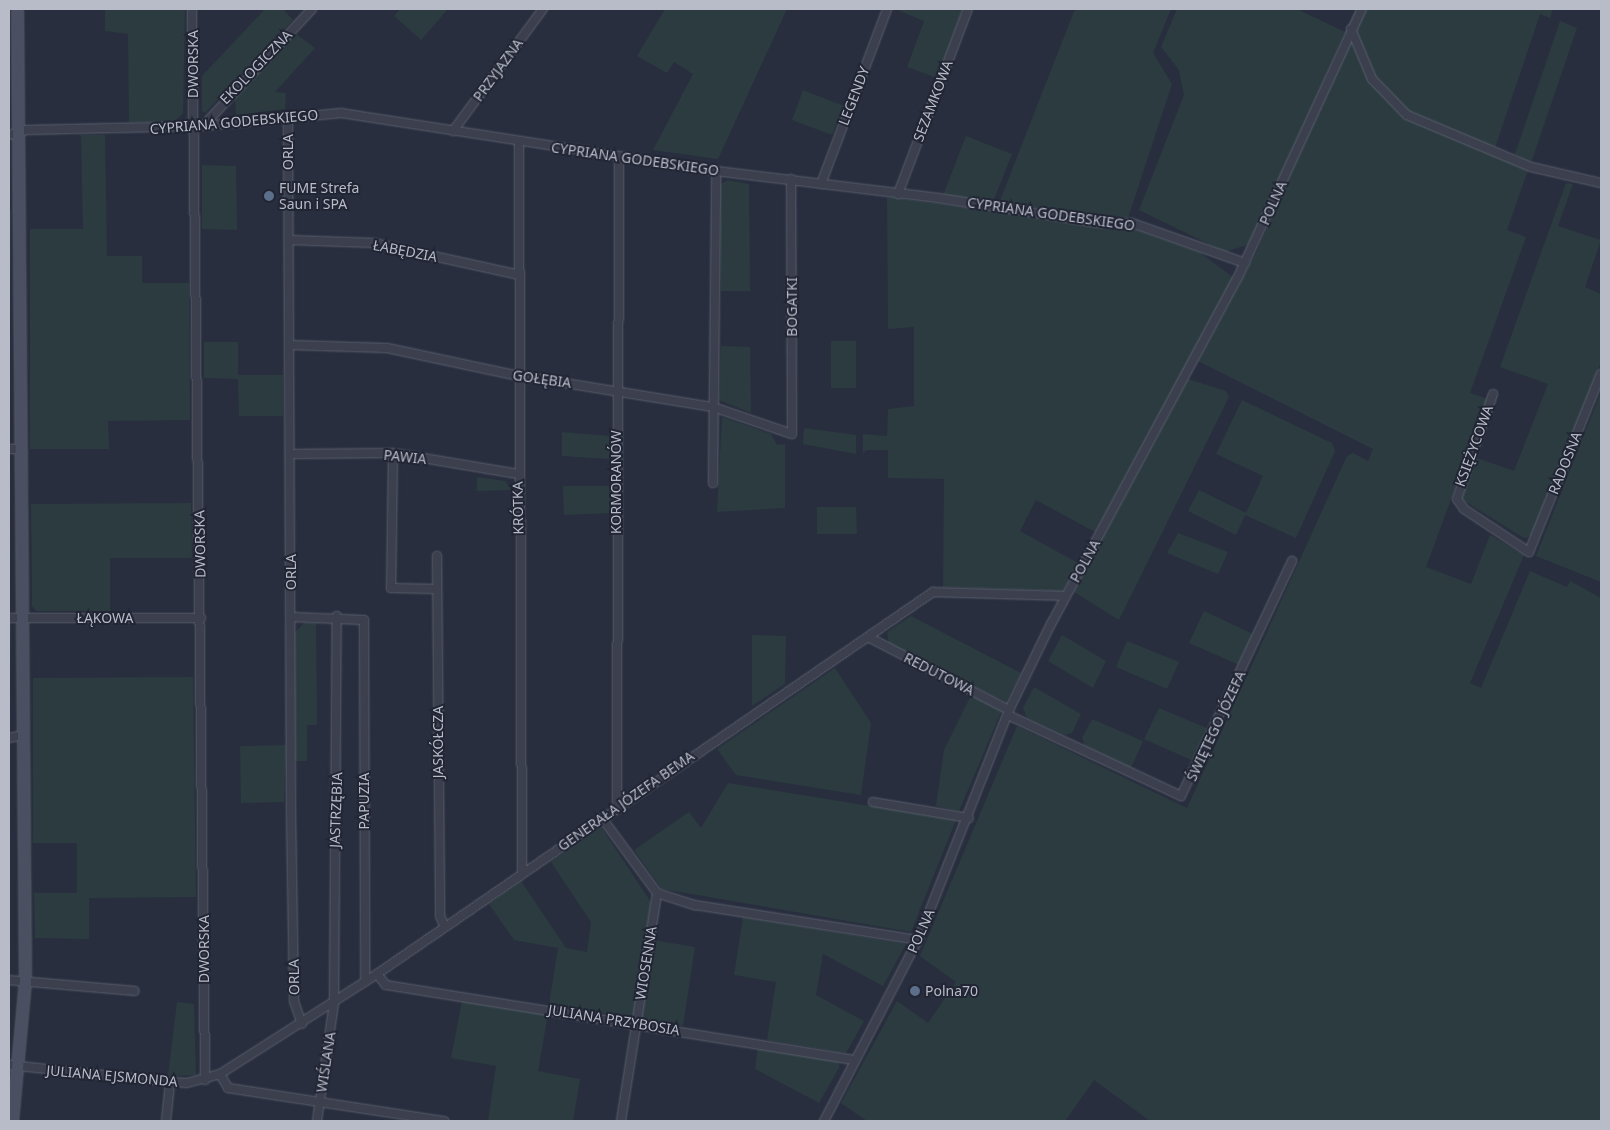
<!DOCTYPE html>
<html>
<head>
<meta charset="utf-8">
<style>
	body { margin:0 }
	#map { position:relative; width:1610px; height:1130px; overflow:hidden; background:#282e3e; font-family:"Noto Sans",sans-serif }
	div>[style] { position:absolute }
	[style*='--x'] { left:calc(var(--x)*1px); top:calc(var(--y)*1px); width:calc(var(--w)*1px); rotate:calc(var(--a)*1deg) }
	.green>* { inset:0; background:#2b3b40 }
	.roads { filter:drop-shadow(0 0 1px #5a5e6c) drop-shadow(0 0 1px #5a5e6c) }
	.minor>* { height:8px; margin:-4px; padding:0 4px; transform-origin:4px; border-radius:4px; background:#3c404e }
	.secondary>* { height:11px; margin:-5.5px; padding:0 5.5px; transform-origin:5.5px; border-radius:5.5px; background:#4a4f61 }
	.dots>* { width:14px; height:14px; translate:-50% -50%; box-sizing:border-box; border:2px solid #212534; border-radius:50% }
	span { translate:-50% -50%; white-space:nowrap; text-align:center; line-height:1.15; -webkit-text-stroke:4px #212534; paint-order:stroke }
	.street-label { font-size:14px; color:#b8bcc9 }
	.poi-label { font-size:14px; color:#b8bcc9 }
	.left { translate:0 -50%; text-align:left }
	.frame { position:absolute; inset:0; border:10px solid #b8bcc9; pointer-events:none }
</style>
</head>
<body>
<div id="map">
	<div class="green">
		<i style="clip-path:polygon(105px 9px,185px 9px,183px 113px,174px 122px,129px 122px,128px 34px,105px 31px)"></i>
		<i style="clip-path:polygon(265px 9px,283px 9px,293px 20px,205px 113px,202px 111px,202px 76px)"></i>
		<i style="clip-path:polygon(400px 9px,448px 9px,421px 40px,394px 16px)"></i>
		<i style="clip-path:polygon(665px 9px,787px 9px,718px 159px,653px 150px,693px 74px,674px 62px,667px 73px,637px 56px)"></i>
		<i style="clip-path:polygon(895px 9px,963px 9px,937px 78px,907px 67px,924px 21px)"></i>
		<i style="clip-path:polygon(1075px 9px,1171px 9px,1153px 53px,1172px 84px,1128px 218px,999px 203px)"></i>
		<i style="clip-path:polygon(1177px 9px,1297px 9px,1345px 32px,1355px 9px,1553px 9px,1550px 18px,1540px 14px,1494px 151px,1528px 170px,1507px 230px,1526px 237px,1470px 393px,1488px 399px,1426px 567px,1471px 584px,1490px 535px,1524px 555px,1470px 683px,1481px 688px,1530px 571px,1567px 587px,1570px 581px,1601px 598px,1601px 1121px,1150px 1121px,1094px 1080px,1065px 1121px,867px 1121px,841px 1103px,897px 1001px,928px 1023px,956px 982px,920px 956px,1017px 726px,1187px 808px,1347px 456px,1353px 453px,1368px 461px,1373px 449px,1198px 361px,1256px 253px,1351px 35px,1345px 33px,1250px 244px,1225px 252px,1139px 210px,1184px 95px,1179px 70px,1161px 47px)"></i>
		<i style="clip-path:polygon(1560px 21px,1577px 28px,1531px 163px,1515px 154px)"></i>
		<i style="clip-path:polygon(293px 32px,315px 48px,275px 92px,286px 93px,285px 109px,236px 115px,235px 96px)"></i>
		<i style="clip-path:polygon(803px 90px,844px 106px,832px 135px,792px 120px)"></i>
		<i style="clip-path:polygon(81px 135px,105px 135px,107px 256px,142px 256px,142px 283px,189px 283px,190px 420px,108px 421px,109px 449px,30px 449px,30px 229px,83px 229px)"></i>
		<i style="clip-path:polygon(966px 136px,1012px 154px,993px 202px,943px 195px)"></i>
		<i style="clip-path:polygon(202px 165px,236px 166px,237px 230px,202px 229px)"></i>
		<i style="clip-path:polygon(727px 180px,749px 184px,750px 291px,721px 291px,720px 185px)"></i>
		<i style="clip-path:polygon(1566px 183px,1573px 184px,1558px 226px,1601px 240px,1585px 287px,1601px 294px,1601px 362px,1532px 536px,1524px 538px,1464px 501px,1461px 494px,1474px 457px,1514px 471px,1548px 384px,1500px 367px)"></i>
		<i style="clip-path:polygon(887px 197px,1133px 229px,1199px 252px,1234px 278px,1095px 532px,1036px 500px,1020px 531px,1078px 563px,1063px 591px,943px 587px,944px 479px,888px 478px,888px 450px,866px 450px,863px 454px,863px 434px,887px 436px,888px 409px,914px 406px,914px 327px,888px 329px)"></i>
		<i style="clip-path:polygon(11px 210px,9px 445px,9px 212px)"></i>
		<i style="clip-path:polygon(831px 341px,856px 341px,856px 388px,831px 388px)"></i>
		<i style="clip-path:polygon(204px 342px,238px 342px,238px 375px,283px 375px,283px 416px,239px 416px,238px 379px,204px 378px)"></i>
		<i style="clip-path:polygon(721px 346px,750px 347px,751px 413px,719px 400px)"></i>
		<i style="clip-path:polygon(1188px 379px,1226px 391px,1229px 397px,1119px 620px,1074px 592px)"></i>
		<i style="clip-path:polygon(1601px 392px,1601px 582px,1536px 556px)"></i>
		<i style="clip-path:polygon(1242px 400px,1332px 443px,1335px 451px,1296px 538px,1245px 515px,1236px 535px,1188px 511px,1199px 490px,1246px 513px,1263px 476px,1216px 454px)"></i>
		<i style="clip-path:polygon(722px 417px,771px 434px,777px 445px,785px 444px,785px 508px,717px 512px)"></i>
		<i style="clip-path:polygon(804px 428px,856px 435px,856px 454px,803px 444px)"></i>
		<i style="clip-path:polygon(562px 432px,610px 436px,610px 459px,562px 456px)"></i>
		<i style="clip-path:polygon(477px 477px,505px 481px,512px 490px,477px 491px)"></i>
		<i style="clip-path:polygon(563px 486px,610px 486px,610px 513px,564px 515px)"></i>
		<i style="clip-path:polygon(191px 503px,192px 558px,110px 558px,110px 611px,37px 611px,32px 606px,31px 504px)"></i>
		<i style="clip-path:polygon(817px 507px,856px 507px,857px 534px,817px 534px)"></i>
		<i style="clip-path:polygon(1178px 533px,1228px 552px,1218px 574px,1167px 553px)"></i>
		<i style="clip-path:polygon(1204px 611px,1253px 634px,1239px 665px,1189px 643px)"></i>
		<i style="clip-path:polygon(911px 616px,1021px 673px,1006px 702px,889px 644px,887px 632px)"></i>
		<i style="clip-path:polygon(9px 623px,11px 623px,9px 728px)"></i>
		<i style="clip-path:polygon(304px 623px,316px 623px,317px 725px,307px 725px,307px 761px,295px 761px,294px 633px)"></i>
		<i style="clip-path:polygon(752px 635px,786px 636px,785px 684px,752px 706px)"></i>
		<i style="clip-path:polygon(1062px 635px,1106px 661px,1093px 688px,1048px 661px)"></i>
		<i style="clip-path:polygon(1127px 641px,1179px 662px,1167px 689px,1116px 667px)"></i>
		<i style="clip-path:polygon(835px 668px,871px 723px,861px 795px,736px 775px,717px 749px)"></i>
		<i style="clip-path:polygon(193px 677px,196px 897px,89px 898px,89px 939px,35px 938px,34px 893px,77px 893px,77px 843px,33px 843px,33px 678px)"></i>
		<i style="clip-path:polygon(1034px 687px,1081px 714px,1072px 733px,1064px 735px,1027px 718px,1023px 708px)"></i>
		<i style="clip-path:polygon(971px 695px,1002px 710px,959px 811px,936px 806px,944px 750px)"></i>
		<i style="clip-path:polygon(1159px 708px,1209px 729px,1196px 762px,1144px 739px)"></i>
		<i style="clip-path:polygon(1092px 719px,1143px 741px,1131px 768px,1085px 746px,1082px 738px)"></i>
		<i style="clip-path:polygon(286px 745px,284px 802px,241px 803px,240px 746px)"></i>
		<i style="clip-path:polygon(728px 783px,956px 820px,911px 932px,662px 889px,634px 850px,689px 812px,701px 828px)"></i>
		<i style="clip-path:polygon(601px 827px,651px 902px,633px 1018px,549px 1004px,558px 948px,514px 940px,489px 904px,521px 881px,566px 948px,587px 952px,591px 922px,551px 862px)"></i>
		<i style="clip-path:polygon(743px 917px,906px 944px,883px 986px,823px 954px,816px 995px,864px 1021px,846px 1053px,767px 1040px,776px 982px,734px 975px)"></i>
		<i style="clip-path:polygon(654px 940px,695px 947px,683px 1026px,641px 1019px)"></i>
		<i style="clip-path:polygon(462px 1001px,548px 1014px,538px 1071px,580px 1079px,573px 1121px,488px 1121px,496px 1066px,451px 1058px)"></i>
		<i style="clip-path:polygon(177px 1002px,194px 1004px,196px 1075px,168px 1076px)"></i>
		<i style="clip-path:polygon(758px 1048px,837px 1061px,840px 1066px,819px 1103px,755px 1069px)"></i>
	</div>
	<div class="roads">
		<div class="minor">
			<i style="--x:192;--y:9;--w:1071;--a:89.3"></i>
			<i style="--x:1351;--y:29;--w:54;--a:67.2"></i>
			<i style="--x:1372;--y:79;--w:50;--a:45.8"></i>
			<i style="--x:1407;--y:115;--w:134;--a:22.8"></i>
			<i style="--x:1531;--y:167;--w:72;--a:12.9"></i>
			<i style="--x:288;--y:117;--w:693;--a:89.75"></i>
			<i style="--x:291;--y:810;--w:191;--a:89.1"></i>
			<i style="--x:294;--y:1001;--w:24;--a:71"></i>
			<i style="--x:203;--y:126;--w:160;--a:-47"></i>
			<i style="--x:453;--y:131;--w:152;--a:-53.6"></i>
			<i style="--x:9;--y:135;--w:18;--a:-16"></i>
			<i style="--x:26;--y:130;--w:177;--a:-1.3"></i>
			<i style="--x:203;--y:126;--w:139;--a:-5.4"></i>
			<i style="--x:341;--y:113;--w:379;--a:8.8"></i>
			<i style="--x:716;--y:171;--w:224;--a:6.9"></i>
			<i style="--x:938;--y:198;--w:163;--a:8.8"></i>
			<i style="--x:1099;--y:223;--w:33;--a:0"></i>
			<i style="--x:1132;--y:223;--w:120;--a:19.5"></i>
			<i style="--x:519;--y:142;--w:732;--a:89.77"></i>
			<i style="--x:821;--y:184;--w:187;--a:-69.3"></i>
			<i style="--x:898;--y:194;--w:198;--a:-69.3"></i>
			<i style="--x:289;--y:240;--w:85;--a:2"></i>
			<i style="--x:374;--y:243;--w:148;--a:12.4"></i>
			<i style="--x:289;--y:345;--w:98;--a:1.8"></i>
			<i style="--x:387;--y:348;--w:125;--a:12"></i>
			<i style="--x:509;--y:374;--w:207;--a:9.2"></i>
			<i style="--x:713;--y:407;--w:83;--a:18.9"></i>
			<i style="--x:792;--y:434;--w:255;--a:-90.2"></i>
			<i style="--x:1493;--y:394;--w:111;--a:108.9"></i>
			<i style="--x:1457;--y:499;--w:12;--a:55"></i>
			<i style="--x:1464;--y:509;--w:78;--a:33.5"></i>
			<i style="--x:1529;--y:552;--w:192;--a:-68"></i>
			<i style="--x:9;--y:449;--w:9;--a:0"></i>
			<i style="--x:393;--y:453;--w:135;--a:90.8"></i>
			<i style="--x:391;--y:588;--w:46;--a:1.2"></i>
			<i style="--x:290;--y:454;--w:103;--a:-0.6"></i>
			<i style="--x:393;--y:453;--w:127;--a:9.5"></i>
			<i style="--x:713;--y:483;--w:312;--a:-89.4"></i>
			<i style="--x:437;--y:556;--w:360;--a:89.5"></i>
			<i style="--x:440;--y:916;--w:12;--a:66"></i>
			<i style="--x:291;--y:617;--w:73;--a:2.4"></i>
			<i style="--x:364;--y:620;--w:361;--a:89.8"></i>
			<i style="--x:9;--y:618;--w:192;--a:0"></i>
			<i style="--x:868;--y:637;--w:159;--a:27.4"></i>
			<i style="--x:1008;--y:715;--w:191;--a:25.1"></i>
			<i style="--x:1181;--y:796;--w:260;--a:-64.7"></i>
			<i style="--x:9;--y:738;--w:14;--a:-12"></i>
			<i style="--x:873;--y:802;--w:97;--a:9.5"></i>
			<i style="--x:617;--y:807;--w:651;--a:-89.82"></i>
			<i style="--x:602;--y:818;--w:93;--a:53.7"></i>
			<i style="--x:657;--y:893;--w:40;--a:18"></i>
			<i style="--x:695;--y:905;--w:226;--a:8.9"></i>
			<i style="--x:377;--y:974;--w:14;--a:51"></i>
			<i style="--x:386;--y:985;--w:475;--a:9.1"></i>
			<i style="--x:9;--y:980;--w:126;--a:5"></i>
			<i style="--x:9;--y:1065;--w:162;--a:6"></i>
			<i style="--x:170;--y:1082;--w:17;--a:3"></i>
			<i style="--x:187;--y:1083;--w:34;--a:-15"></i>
			<i style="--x:220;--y:1074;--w:186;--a:-32.5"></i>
			<i style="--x:377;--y:974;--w:675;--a:-34.49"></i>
			<i style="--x:933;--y:592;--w:133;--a:1.7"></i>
			<i style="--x:220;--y:1074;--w:16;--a:60"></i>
			<i style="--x:228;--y:1088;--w:219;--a:8.7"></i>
			<i style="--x:166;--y:1121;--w:39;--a:-84"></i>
			<i style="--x:317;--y:1121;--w:119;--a:-81.8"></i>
			<i style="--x:334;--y:1003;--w:387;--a:-89.6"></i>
			<i style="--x:621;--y:1121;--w:231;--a:-81"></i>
			<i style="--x:824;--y:1121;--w:204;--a:-62.6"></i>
			<i style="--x:918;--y:940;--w:247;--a:-68.4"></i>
			<i style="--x:1009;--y:710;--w:96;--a:-64"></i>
			<i style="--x:1051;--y:624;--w:394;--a:-61.7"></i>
			<i style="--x:1238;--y:277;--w:295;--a:-65.2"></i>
		</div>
		<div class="secondary">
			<i style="--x:12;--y:1121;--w:140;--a:-84.7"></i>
			<i style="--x:25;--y:982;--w:973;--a:-90.47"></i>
		</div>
	</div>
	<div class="dots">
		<i style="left:269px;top:196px;background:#5c6f8a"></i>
		<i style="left:915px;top:991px;background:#5c6f8a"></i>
	</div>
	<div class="street-label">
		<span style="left:193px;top:64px;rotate:-90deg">DWORSKA</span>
		<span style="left:256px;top:67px;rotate:-46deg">EKOLOGICZNA</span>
		<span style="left:498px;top:70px;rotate:-54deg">PRZYJAZNA</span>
		<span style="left:854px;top:96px;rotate:-69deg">LEGENDY</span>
		<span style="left:933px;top:101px;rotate:-69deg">SEZAMKOWA</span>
		<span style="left:234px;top:122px;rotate:-5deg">CYPRIANA GODEBSKIEGO</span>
		<span style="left:288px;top:152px;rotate:-90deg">ORLA</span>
		<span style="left:635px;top:159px;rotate:8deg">CYPRIANA GODEBSKIEGO</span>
		<span style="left:1273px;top:203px;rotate:-66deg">POLNA</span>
		<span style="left:1051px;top:214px;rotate:8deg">CYPRIANA GODEBSKIEGO</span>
		<span style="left:405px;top:251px;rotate:11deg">ŁABĘDZIA</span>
		<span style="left:792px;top:307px;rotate:-90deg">BOGATKI</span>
		<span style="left:542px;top:379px;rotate:8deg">GOŁĘBIA</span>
		<span style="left:1474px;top:446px;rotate:-70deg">KSIĘŻYCOWA</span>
		<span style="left:405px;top:457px;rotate:6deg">PAWIA</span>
		<span style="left:1565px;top:463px;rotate:-68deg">RADOSNA</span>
		<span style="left:616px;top:482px;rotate:-90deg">KORMORANÓW</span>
		<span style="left:518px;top:508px;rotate:-91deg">KRÓTKA</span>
		<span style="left:200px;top:544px;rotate:-91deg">DWORSKA</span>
		<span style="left:1085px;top:561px;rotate:-61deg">POLNA</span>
		<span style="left:291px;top:572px;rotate:-90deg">ORLA</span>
		<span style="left:105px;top:618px">ŁĄKOWA</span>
		<span style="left:939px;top:674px;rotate:27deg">REDUTOWA</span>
		<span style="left:1216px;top:726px;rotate:-65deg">ŚWIĘTEGO JÓZEFA</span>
		<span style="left:438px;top:742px;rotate:-90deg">JASKÓŁCZA</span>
		<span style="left:364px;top:801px;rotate:-90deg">PAPUZIA</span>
		<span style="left:626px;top:801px;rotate:-35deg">GENERAŁA JÓZEFA BEMA</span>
		<span style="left:336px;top:810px;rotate:-88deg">JASTRZĘBIA</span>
		<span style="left:921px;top:931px;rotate:-66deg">POLNA</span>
		<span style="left:204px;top:949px;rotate:-90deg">DWORSKA</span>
		<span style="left:646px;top:963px;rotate:-81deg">WIOSENNA</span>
		<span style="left:294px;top:977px;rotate:-91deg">ORLA</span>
		<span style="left:614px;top:1020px;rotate:9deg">JULIANA PRZYBOSIA</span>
		<span style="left:326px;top:1062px;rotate:-81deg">WIŚLANA</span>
		<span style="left:112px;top:1076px;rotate:5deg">JULIANA EJSMONDA</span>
	</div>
	<div class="poi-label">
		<span class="left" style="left:279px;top:196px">FUME Strefa<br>Saun i SPA</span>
		<span class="left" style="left:925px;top:991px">Polna70</span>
	</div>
	<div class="frame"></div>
</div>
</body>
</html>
